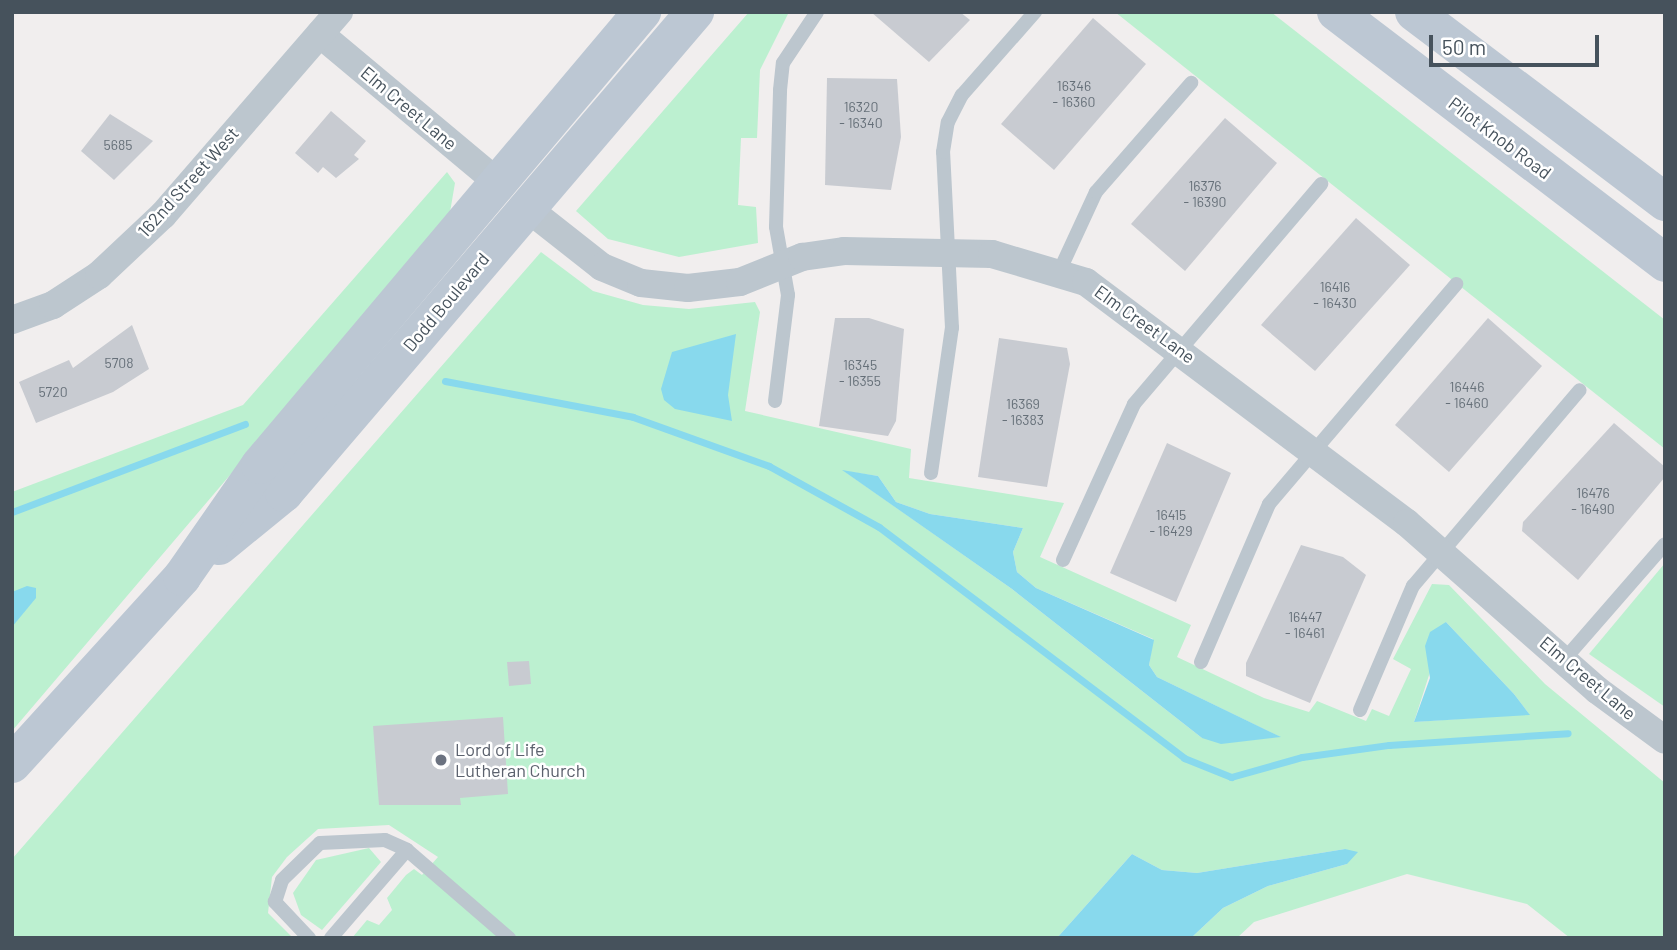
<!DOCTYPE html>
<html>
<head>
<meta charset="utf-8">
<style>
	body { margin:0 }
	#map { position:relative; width:1677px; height:950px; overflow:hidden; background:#f1eeee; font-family:Barlow,sans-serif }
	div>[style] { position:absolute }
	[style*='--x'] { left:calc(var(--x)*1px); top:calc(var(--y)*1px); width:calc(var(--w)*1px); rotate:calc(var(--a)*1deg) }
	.green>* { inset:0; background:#bcf0d0 }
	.water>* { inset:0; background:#88d9ed }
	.stream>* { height:7px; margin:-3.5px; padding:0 3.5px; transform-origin:3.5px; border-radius:3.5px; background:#88d9ed }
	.building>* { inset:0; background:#c8cbd1 }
	.lane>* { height:14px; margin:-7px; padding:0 7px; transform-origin:7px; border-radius:7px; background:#bcc6ce }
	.street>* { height:28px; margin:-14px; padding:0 14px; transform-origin:14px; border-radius:14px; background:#bcc6ce }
	.secondary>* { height:38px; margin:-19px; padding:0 19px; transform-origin:19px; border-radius:19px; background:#bcc7d3 }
	.dots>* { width:19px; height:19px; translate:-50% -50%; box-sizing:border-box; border:4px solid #fff; border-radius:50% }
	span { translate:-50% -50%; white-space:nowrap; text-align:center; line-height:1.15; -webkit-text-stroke:5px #fff; paint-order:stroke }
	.number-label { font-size:14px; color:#667079 }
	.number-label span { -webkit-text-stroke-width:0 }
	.street-label { font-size:18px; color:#46525c }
	.worship-label { font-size:18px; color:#5b616d }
	.left { translate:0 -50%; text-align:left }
	.frame { position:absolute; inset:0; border:14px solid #46525c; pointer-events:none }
	.scale { position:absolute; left:1429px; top:35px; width:170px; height:32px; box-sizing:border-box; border:4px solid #46525c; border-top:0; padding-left:9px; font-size:21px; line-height:24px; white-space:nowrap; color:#46525c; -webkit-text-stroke:5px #fff; paint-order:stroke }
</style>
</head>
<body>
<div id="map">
	<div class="green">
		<i style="clip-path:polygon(749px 12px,789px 12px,760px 70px,757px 138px,741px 138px,738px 205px,756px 207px,758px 243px,679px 257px,608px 239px,576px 211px)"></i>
		<i style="clip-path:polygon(1115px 12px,1271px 12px,1665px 320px,1665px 449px)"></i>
		<i style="clip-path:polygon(447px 172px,455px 183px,449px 218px,12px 731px,12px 492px,243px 405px)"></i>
		<i style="clip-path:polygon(evenodd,541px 252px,593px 291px,643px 305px,689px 309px,755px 302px,760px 312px,745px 411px,911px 449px,909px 478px,1064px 503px,1040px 557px,1191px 625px,1177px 657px,1264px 698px,1309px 712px,1317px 701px,1366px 721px,1372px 709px,1389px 716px,1411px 669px,1393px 659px,1432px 584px,1449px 585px,1545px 684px,1665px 783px,1665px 938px,1570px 938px,1527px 904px,1407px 874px,1254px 922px,1237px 938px,1191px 938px,1223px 908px,1268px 886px,1347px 864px,1345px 849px,1197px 873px,1162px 870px,1132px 854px,1057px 938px,352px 938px,367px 920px,379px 925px,392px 910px,387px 898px,406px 875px,414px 869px,422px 875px,438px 857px,389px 825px,318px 829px,287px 857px,272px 877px,268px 913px,293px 938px,12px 938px,12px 859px,541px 252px,844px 471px,878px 476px,896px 502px,930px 514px,1023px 528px,1013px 552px,1017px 572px,1036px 588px,1153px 639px,1149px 665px,1157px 677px,1280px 737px,1202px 738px,1012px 589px,844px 471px,541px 252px,1446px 622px,1514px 694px,1529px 714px,1414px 722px,1446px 622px)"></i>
		<i style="clip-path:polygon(1665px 563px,1665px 707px,1589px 654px)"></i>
		<i style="clip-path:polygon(369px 848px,381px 862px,322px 930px,301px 915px,293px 893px,316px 860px)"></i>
	</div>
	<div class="water">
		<i style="clip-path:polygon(736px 334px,728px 395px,732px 421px,675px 409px,664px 400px,661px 389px,672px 352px)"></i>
		<i style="clip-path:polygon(842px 470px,878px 476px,896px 502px,930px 514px,1023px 528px,1013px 552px,1017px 572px,1036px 588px,1154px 640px,1149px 665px,1157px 677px,1281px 737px,1221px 744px,1202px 738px,1012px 589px)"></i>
		<i style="clip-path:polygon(27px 586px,36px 588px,36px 598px,12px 627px,12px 592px)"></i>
		<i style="clip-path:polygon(1446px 622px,1514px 694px,1530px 715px,1414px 722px,1430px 678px,1425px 646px,1430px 632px)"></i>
		<i style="clip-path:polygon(1345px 849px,1358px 852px,1347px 864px,1268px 886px,1223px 908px,1191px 938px,1057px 938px,1132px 854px,1162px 870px,1197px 873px)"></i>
	</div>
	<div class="stream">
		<i style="--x:445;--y:381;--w:191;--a:10.8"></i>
		<i style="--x:633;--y:417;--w:145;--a:19.8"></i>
		<i style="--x:769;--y:466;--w:126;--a:29"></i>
		<i style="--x:879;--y:527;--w:383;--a:37.1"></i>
		<i style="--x:1184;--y:758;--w:51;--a:22"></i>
		<i style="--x:1231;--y:777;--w:74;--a:-15.7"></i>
		<i style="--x:1302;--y:757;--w:88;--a:-7.9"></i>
		<i style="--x:1389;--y:745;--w:179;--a:-3.8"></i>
		<i style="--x:12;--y:512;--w:249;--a:-20.7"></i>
	</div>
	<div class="building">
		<i style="clip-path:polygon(871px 12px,960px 12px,970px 20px,929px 62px)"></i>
		<i style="clip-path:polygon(1093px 18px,1146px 64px,1054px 170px,1001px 124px)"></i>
		<i style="clip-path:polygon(827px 78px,897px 79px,901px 137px,891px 190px,825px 185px)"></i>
		<i style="clip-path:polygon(331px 111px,366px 141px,354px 155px,359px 159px,336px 178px,323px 167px,318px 173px,295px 153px)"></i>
		<i style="clip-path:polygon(110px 114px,153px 141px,114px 180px,81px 151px)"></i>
		<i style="clip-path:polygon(1225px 118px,1277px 163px,1185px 271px,1131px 224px)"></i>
		<i style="clip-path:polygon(1356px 218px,1410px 265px,1315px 371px,1261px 325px)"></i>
		<i style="clip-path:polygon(835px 318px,869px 318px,904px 329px,896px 421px,888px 436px,819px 426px)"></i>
		<i style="clip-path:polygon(1488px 318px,1542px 366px,1449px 472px,1395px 425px)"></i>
		<i style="clip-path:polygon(132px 325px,149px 369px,113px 392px,36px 423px,19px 382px,69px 360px,73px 368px)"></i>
		<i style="clip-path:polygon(999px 338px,1067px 348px,1070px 364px,1047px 487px,978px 477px)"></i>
		<i style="clip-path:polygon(1614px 423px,1665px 467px,1665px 477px,1578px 580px,1522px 531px,1523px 522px)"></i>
		<i style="clip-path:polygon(1167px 443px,1231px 473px,1176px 602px,1110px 573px)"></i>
		<i style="clip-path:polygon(1301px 545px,1343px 557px,1366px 575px,1310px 703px,1246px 676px,1246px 663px)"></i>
		<i style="clip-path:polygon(529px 661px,531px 684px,509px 686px,507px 662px)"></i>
		<i style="clip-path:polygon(503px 717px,508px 794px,460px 798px,461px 805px,379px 805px,373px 726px)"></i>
	</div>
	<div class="lane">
		<i style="--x:1059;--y:272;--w:88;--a:-65.2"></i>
		<i style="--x:1096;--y:192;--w:145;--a:-48.9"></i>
		<i style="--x:775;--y:401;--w:107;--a:-83"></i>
		<i style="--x:788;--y:295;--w:69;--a:-100"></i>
		<i style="--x:776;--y:227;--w:137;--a:-88.3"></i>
		<i style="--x:780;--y:90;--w:27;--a:-84"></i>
		<i style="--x:783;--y:63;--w:61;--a:-56.3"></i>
		<i style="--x:931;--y:473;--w:147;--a:-81.8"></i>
		<i style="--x:952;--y:328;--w:176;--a:-92.9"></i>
		<i style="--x:943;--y:152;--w:30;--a:-81"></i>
		<i style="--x:948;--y:122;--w:30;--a:-63"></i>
		<i style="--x:962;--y:95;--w:111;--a:-48.7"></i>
		<i style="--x:1063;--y:560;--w:171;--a:-65.5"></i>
		<i style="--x:1134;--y:404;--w:289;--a:-49.6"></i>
		<i style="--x:1563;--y:661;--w:155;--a:-48.9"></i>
		<i style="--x:1201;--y:662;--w:172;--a:-66.7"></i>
		<i style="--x:1269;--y:504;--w:289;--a:-49.6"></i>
		<i style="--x:1360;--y:710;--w:135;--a:-66.9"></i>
		<i style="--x:1413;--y:586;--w:257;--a:-49.6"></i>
		<i style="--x:309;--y:938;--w:50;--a:-133.4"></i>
		<i style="--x:275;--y:902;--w:23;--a:-72"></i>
		<i style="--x:282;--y:880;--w:53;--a:-44.2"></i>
		<i style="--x:320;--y:843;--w:65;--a:-2.6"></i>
		<i style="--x:385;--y:840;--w:24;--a:24"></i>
		<i style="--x:407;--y:850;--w:135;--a:40.8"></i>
		<i style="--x:331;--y:938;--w:116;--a:-49.2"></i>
	</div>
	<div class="street">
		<i style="--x:320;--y:34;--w:232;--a:39.9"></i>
		<i style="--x:527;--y:208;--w:95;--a:38.2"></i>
		<i style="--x:602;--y:267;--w:42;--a:22.3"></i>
		<i style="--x:641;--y:283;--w:47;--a:6.1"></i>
		<i style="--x:688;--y:288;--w:52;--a:-6.6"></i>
		<i style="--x:740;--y:282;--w:67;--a:-22"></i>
		<i style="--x:802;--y:257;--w:42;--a:-8.1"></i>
		<i style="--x:844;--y:251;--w:148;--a:1.2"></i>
		<i style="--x:992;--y:254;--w:98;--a:16.6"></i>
		<i style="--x:1086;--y:282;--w:401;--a:36.9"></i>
		<i style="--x:1407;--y:523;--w:253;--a:41.3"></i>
		<i style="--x:1597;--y:690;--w:84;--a:36.3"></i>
		<i style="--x:12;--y:320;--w:44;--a:-20.1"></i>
		<i style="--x:53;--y:305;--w:55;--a:-33.1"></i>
		<i style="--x:99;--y:275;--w:88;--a:-43.2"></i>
		<i style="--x:163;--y:215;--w:269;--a:-49.1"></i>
	</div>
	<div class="secondary">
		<i style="--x:1336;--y:12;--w:414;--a:37.3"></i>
		<i style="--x:1414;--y:12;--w:315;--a:37.1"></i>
		<i style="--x:219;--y:546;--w:84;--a:-39.2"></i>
		<i style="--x:284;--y:493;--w:633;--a:-49.49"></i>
		<i style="--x:12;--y:764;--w:253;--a:-47.7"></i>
		<i style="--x:182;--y:577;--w:136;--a:-55.1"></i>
		<i style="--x:260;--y:465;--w:593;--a:-49.86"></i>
	</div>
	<div class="dots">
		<i style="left:441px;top:760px;background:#6b7280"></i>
	</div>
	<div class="number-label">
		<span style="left:1074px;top:94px">16346<br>- 16360</span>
		<span style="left:861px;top:115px">16320<br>- 16340</span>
		<span style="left:118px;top:145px">5685</span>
		<span style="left:1205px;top:194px">16376<br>- 16390</span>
		<span style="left:1335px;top:295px">16416<br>- 16430</span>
		<span style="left:119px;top:363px">5708</span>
		<span style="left:860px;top:373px">16345<br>- 16355</span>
		<span style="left:1467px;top:395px">16446<br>- 16460</span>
		<span style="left:53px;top:392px">5720</span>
		<span style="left:1023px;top:412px">16369<br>- 16383</span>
		<span style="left:1593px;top:501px">16476<br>- 16490</span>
		<span style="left:1171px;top:523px">16415<br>- 16429</span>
		<span style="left:1305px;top:625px">16447<br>- 16461</span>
	</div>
	<div class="street-label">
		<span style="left:409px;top:108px;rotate:40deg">Elm Creet Lane</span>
		<span style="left:1500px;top:138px;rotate:37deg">Pilot Knob Road</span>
		<span style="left:188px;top:182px;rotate:-48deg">162nd Street West</span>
		<span style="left:446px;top:302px;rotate:-50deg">Dodd Boulevard</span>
		<span style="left:1145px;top:324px;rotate:36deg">Elm Creet Lane</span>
		<span style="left:1588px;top:678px;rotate:40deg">Elm Creet Lane</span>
	</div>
	<div class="worship-label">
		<span class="left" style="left:455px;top:760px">Lord of Life<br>Lutheran Church</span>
	</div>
	<div class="frame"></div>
	<div class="scale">50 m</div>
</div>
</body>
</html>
